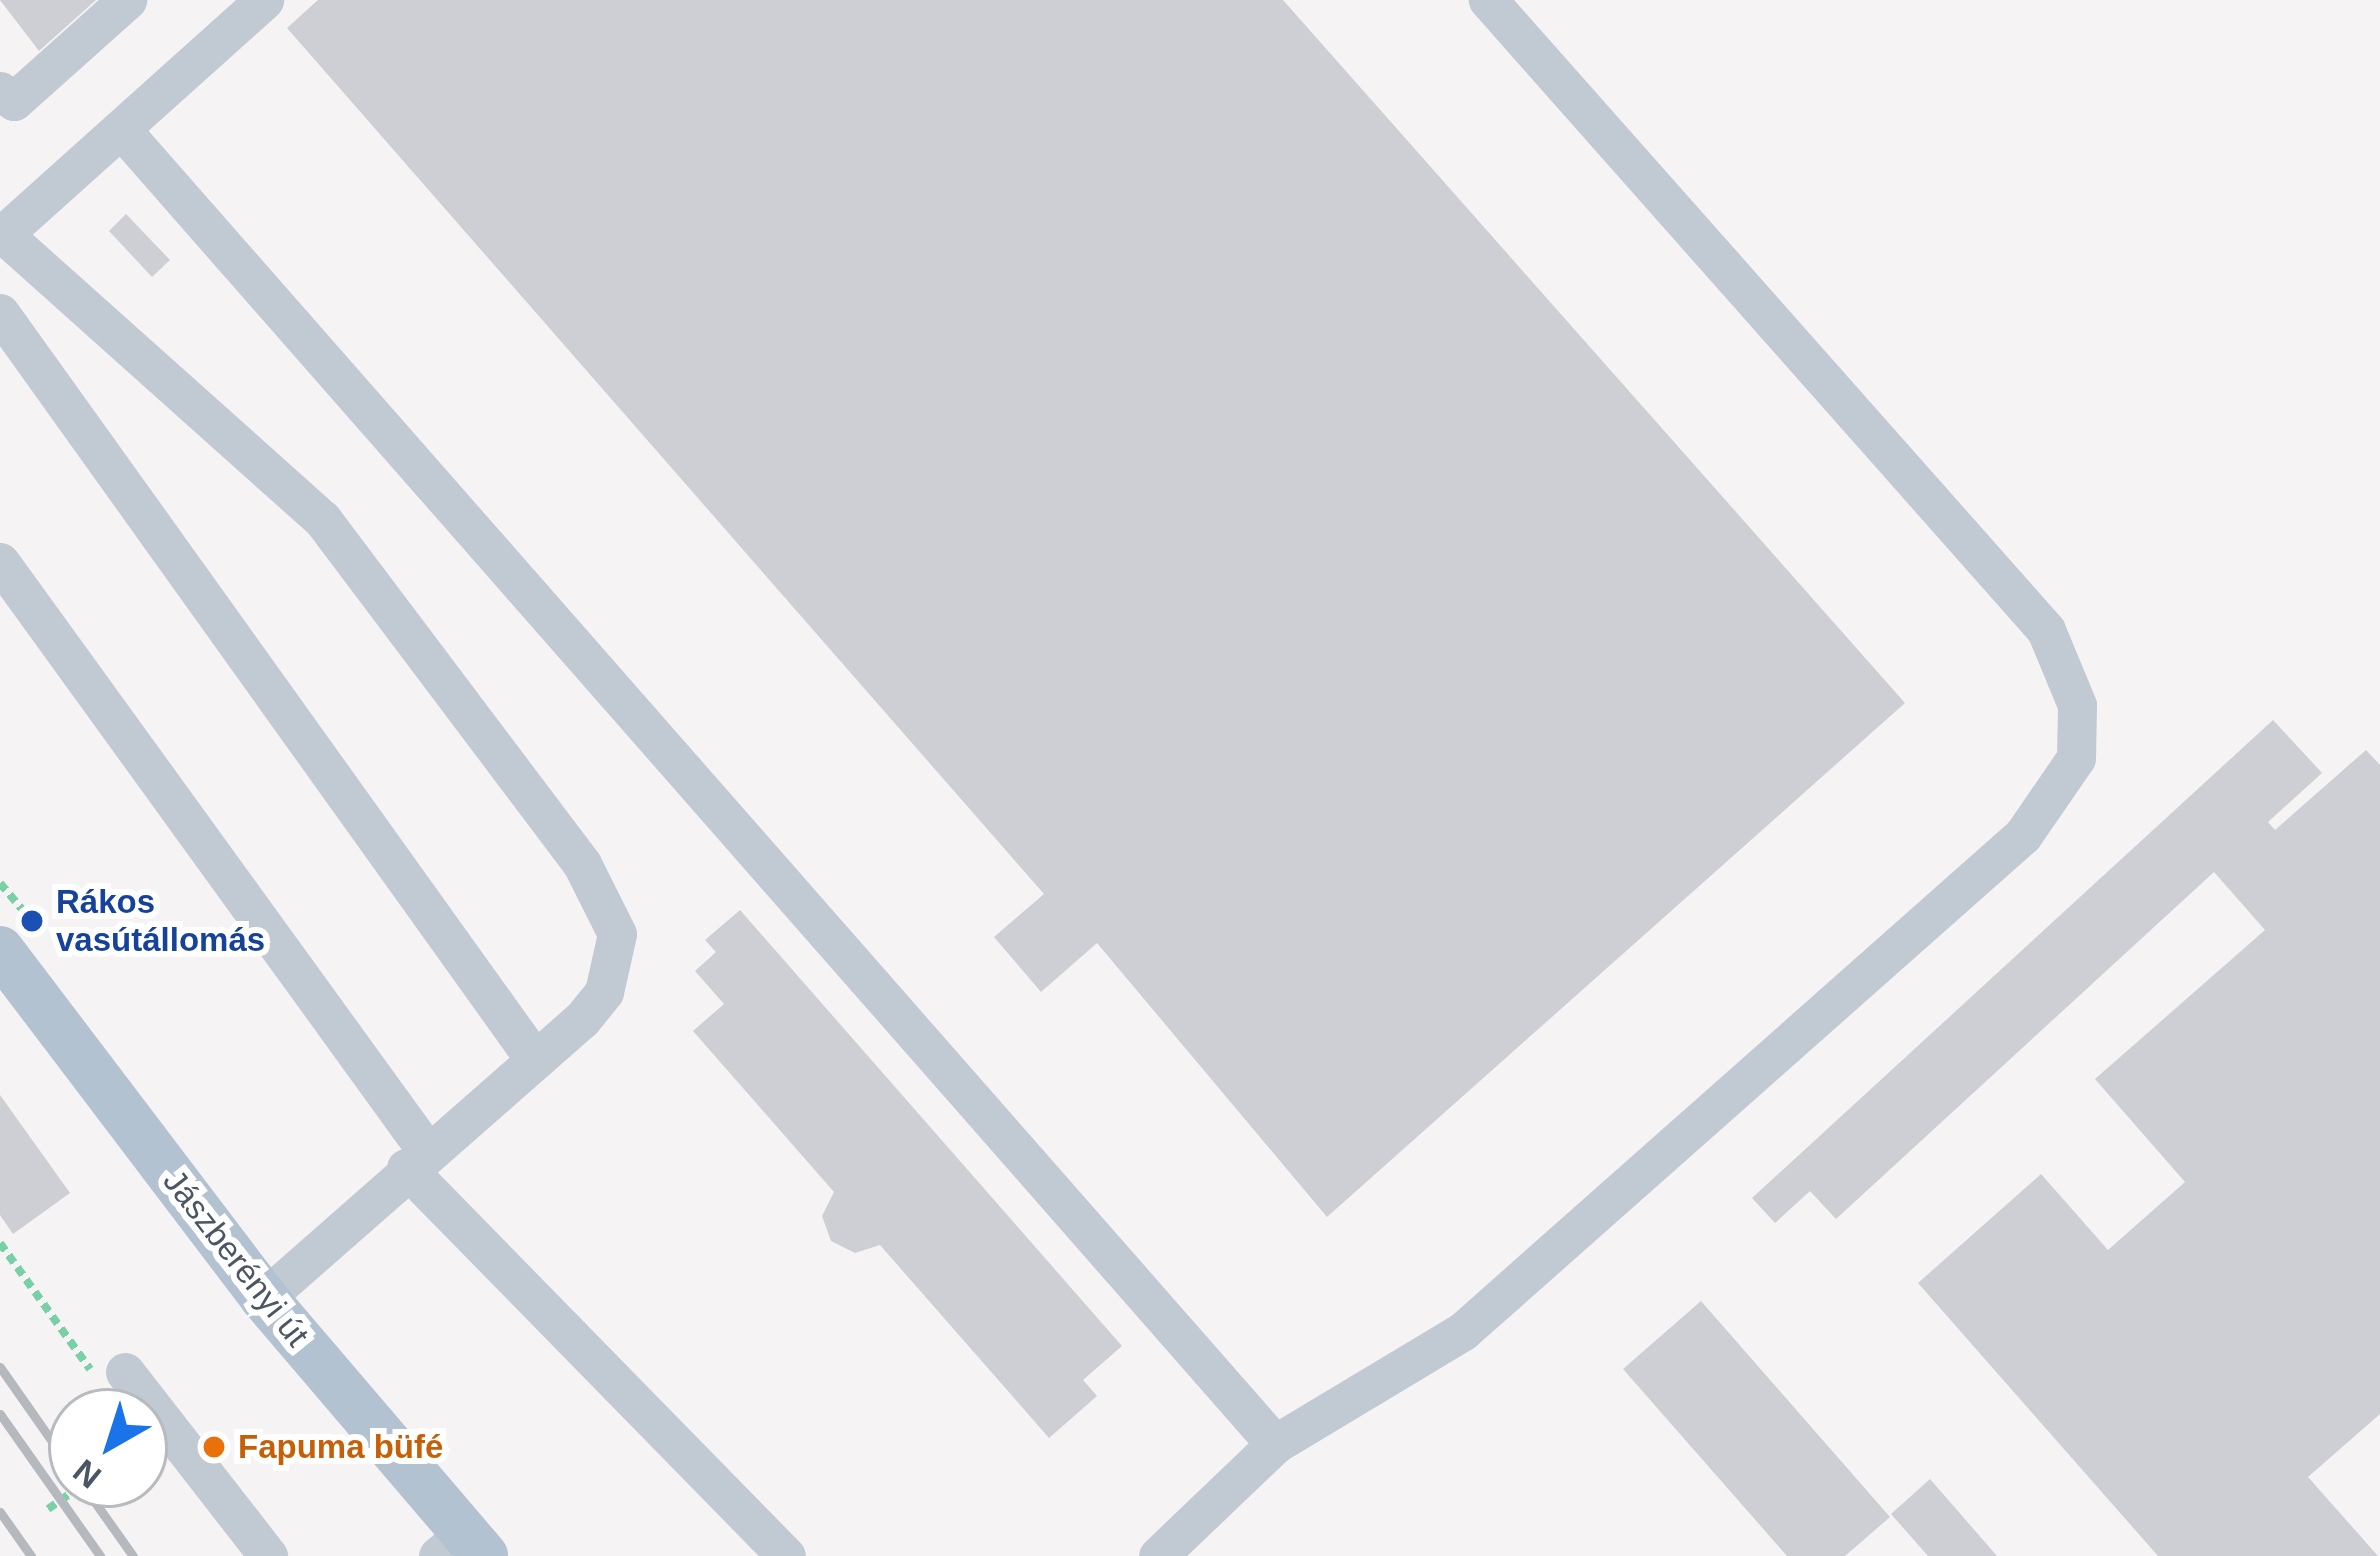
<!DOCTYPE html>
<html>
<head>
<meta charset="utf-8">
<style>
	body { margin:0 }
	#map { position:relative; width:2380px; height:1556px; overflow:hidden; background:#f5f3f3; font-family:Arial,sans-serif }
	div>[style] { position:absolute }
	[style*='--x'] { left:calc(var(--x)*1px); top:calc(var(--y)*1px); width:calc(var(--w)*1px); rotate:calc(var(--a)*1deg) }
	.building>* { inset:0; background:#cdcfd5 }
	.path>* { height:8px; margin-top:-4px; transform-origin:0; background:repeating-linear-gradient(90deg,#7ad0a6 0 9px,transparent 0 15px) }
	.minor>* { height:39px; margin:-19.5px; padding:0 19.5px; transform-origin:19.5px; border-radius:19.5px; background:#c1cad2 }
	.major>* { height:48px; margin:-24px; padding:0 24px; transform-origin:24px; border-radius:24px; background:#b3c2d1 }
	.rail>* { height:9px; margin:-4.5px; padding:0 4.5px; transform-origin:4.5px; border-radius:4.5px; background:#b5b8bd }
	.dots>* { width:33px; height:33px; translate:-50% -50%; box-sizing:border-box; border:6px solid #fff; border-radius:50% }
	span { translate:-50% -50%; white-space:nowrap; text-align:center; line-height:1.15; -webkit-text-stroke:12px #fff; paint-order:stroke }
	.transit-label { font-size:33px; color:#164399; font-weight:700 }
	.left { translate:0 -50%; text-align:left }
	.street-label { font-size:33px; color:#4a5661 }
	.food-label { font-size:33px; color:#c56008; font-weight:700 }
	.north { position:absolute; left:48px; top:1388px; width:120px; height:120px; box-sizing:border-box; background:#fff; border:3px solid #b7bbc0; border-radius:50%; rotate:219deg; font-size:33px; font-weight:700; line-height:48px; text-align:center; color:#4a5661 }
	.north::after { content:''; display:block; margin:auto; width:42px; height:54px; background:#1a73e8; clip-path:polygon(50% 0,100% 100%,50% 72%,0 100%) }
</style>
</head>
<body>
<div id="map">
	<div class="building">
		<i style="clip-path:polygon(0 0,96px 0,39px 51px)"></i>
		<i style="clip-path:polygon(318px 0,1283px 0,1905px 703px,1327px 1217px,1097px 943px,1041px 992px,994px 937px,1044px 894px,287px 28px)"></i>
		<i style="clip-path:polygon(126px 214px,170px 260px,152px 277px,109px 231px)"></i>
		<i style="clip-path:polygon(2273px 720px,2322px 773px,2268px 822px,2275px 830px,2366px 750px,2380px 765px,2380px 1414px,2308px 1477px,2378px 1556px,2158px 1556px,1918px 1283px,2041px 1174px,2108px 1250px,2185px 1182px,2095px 1079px,2265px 930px,2214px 872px,1836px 1219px,1810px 1191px,1775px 1223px,1752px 1198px)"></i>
		<i style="clip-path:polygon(740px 910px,1122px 1346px,1083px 1380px,1097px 1396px,1049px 1438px,880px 1245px,855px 1253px,831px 1241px,822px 1216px,834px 1192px,693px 1031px,724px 1004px,695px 971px,716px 952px,705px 940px)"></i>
		<i style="clip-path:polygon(0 1095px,70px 1193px,13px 1234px,0 1215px)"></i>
		<i style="clip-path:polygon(1701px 1301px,1890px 1517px,1845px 1556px,1787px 1556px,1623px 1369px)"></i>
		<i style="clip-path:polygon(1930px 1479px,1997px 1556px,1928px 1556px,1891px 1514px)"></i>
	</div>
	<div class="path">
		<i style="--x:0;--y:883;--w:39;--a:50"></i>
		<i style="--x:0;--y:1243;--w:155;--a:54.5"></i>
		<i style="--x:48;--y:1509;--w:44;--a:-34.8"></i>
	</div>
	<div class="minor">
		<i style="--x:0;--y:91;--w:17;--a:36"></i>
		<i style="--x:14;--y:101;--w:152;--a:-41.8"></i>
		<i style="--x:121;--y:129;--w:1750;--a:48.73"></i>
		<i style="--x:3;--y:234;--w:428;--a:41.8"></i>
		<i style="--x:322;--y:519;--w:432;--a:53"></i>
		<i style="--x:582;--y:864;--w:78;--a:63.4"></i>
		<i style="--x:617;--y:934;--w:59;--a:102.6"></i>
		<i style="--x:604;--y:992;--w:35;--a:129"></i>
		<i style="--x:582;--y:1019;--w:423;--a:138.7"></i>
		<i style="--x:0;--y:237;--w:355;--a:-41.9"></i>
		<i style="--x:0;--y:313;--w:919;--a:54.39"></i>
		<i style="--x:0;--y:562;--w:726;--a:54.08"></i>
		<i style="--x:406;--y:1168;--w:543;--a:45.6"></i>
		<i style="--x:125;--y:1372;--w:233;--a:52.1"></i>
		<i style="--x:438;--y:1556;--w:34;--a:-40"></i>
		<i style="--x:1158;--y:1556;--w:162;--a:-43.7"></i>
		<i style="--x:1275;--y:1444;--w:219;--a:-31"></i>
		<i style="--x:1463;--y:1331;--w:748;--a:-41.53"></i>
		<i style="--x:2023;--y:835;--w:93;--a:-55.5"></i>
		<i style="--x:2076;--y:758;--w:53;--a:-88.9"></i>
		<i style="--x:2077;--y:705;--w:81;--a:-112.5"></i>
		<i style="--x:2046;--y:630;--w:842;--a:-131.53"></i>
	</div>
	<div class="major">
		<i style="--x:0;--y:950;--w:437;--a:52.8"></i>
		<i style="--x:264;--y:1298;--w:339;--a:49.5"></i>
	</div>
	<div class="rail">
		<i style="--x:0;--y:1367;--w:126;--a:55"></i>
		<i style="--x:0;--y:1414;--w:174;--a:54.8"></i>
		<i style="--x:82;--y:1484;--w:88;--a:54.7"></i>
		<i style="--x:0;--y:1512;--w:54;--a:54.8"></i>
	</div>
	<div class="dots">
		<i style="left:32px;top:921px;background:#1a4fb4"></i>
		<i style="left:214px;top:1447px;background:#e8710a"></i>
	</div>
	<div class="transit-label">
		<span class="left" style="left:56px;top:921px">Rákos<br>vasútállomás</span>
	</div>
	<div class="street-label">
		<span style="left:236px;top:1258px;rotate:52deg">Jászberényi út</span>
	</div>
	<div class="food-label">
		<span class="left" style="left:238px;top:1447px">Fapuma büfé</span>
	</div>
	<div class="north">N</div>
</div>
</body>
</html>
